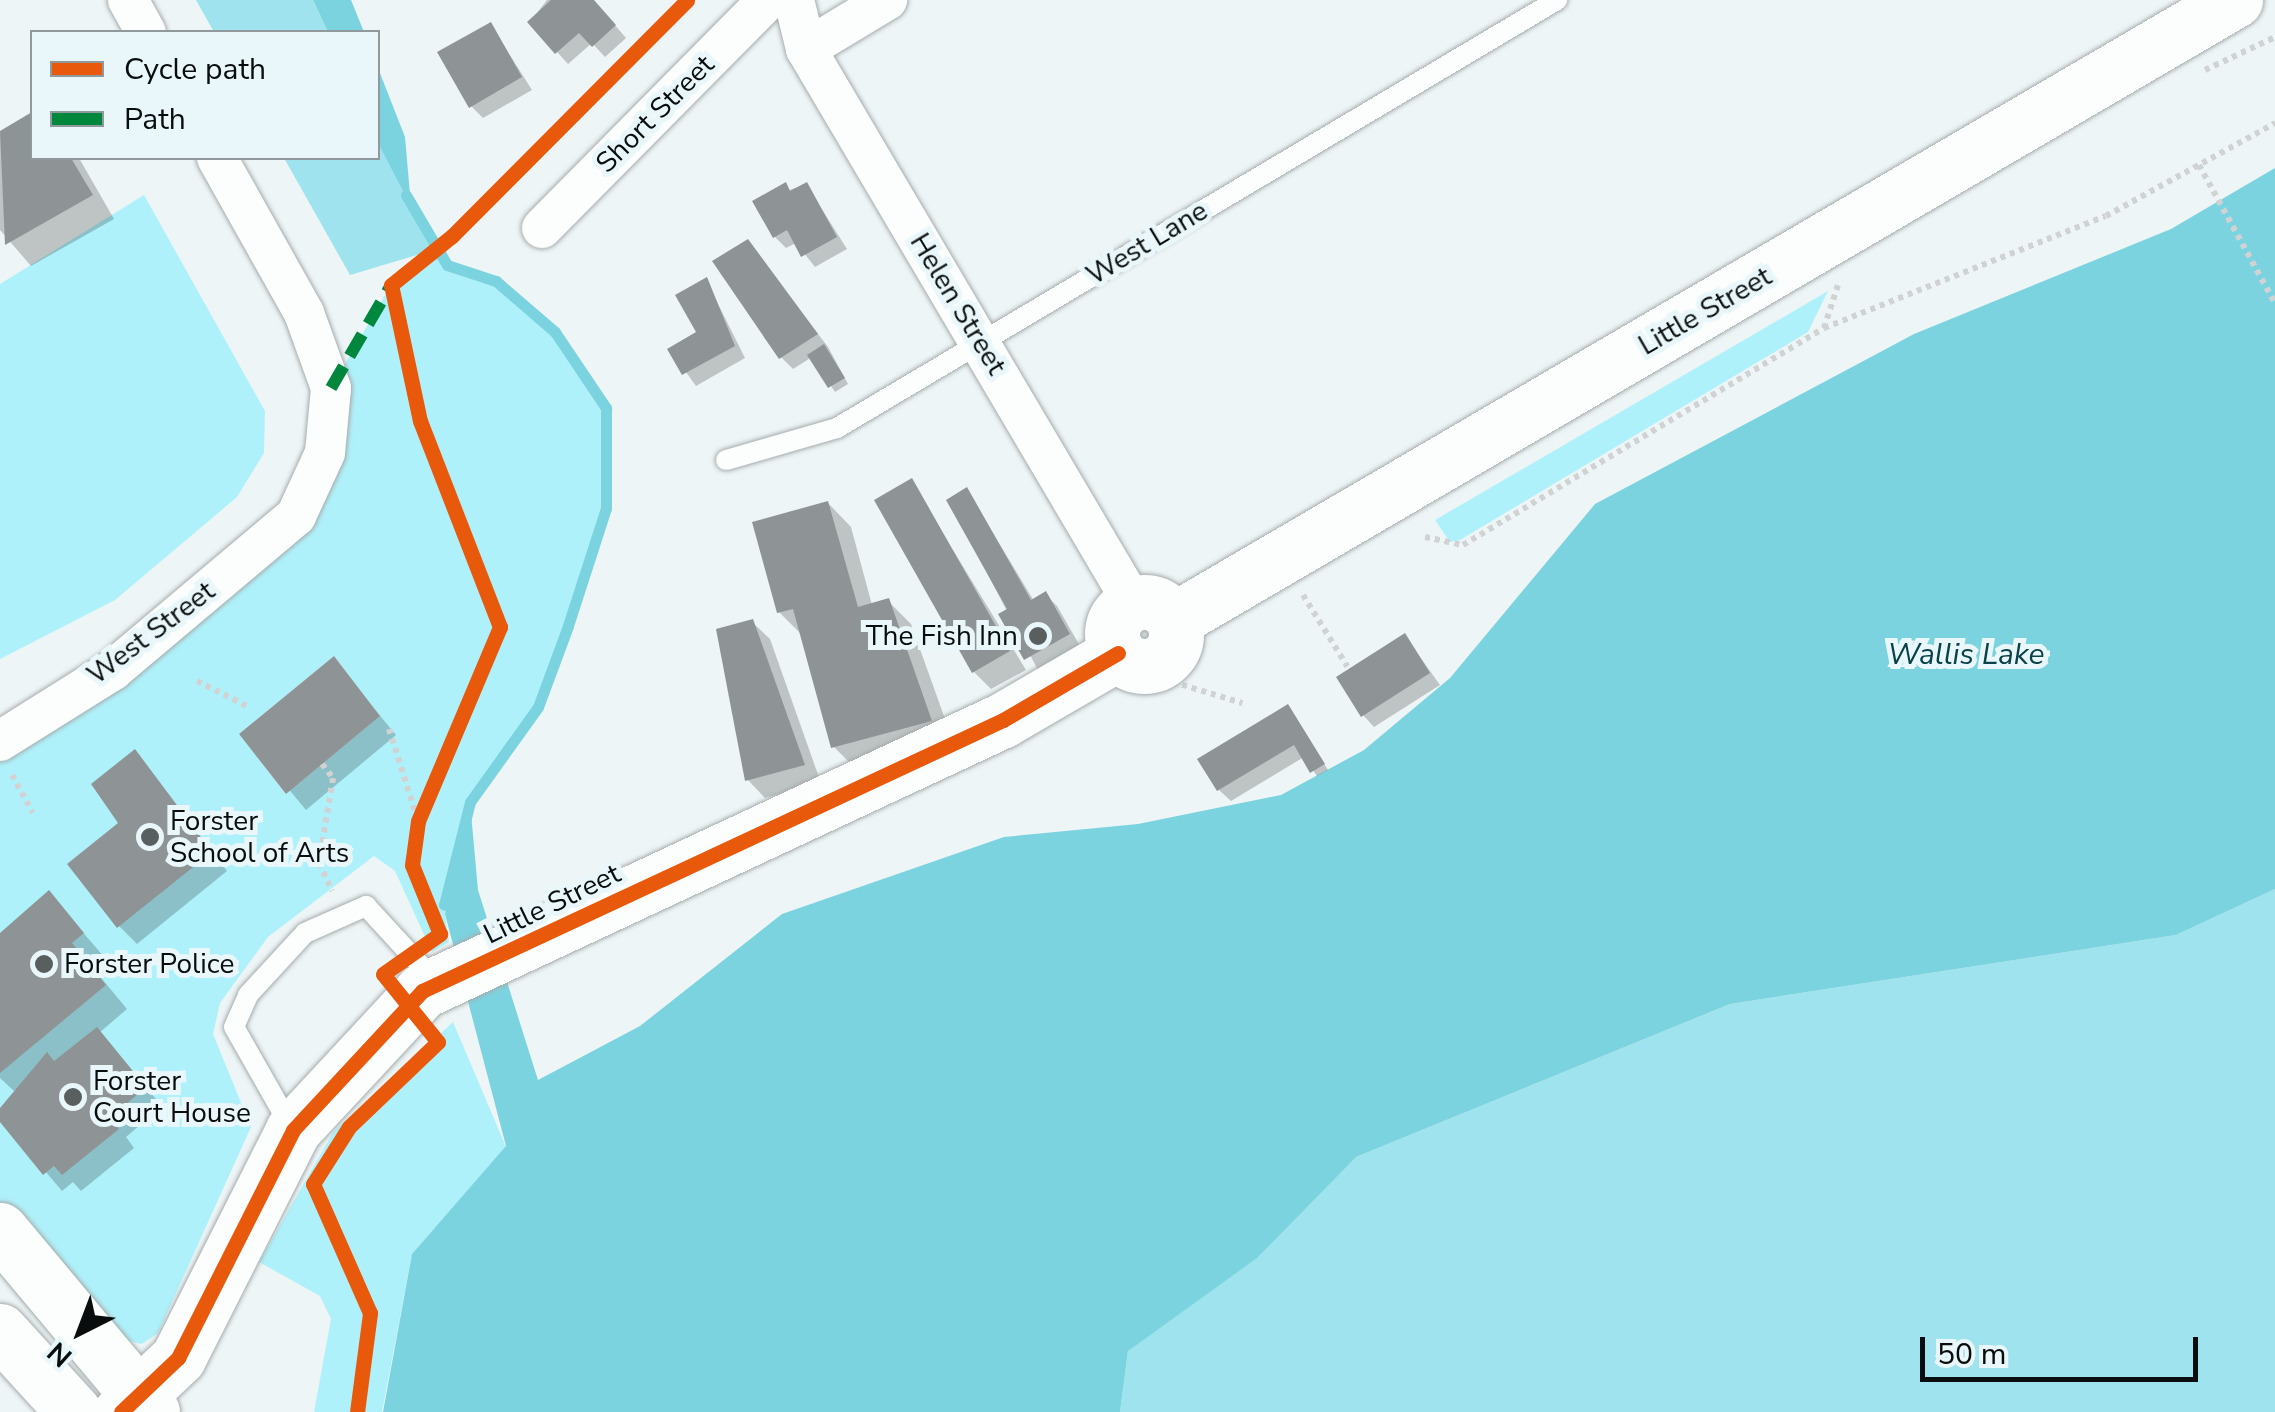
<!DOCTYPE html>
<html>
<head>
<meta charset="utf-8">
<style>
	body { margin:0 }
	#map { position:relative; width:2275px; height:1412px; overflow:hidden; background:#eef5f6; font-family:"Nunito Sans",sans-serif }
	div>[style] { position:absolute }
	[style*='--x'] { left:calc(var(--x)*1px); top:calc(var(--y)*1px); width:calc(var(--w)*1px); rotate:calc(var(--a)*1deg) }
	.green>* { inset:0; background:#aff1fa }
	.forest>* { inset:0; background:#9ee3ed }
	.water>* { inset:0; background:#7cd3e0 }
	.shadow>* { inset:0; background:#0003 }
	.stream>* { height:11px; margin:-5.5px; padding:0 5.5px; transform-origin:5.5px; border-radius:5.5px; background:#7cd3e0 }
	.building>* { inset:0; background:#8e9495 }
	.path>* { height:6px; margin-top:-3px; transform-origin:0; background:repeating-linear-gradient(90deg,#d0d2d3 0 5px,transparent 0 10px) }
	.roads { filter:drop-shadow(0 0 2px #a6acad) drop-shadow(0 0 2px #a6acad) }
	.lane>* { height:20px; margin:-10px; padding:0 10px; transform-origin:10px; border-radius:10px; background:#fcfefe }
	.street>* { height:40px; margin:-20px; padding:0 20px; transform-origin:20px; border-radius:20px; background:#fcfefe }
	.secondary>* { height:55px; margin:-27.5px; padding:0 27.5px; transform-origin:27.5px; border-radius:27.5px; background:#fcfefe }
	.secondary>.ring { margin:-27.5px; padding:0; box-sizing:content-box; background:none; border:55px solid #fcfefe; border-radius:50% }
	.quiet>* { height:12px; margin-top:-6px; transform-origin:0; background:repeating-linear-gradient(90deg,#00873e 0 25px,transparent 0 37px) }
	.cycleway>* { height:15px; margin:-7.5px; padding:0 7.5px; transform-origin:7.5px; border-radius:7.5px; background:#e8590c }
	.dots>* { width:28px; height:28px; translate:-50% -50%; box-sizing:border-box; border:5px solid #eaf7fa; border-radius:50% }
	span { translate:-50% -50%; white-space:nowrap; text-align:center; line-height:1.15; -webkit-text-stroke:10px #eaf7fa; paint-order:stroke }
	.street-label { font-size:28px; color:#090d0e }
	.poi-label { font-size:28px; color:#090d0e }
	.right { translate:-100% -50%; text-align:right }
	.left { translate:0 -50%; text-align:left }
	.water-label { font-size:30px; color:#094249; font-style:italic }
	.legend { position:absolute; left:30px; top:30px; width:350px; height:130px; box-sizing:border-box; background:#eaf7fa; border:2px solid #90999c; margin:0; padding:12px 18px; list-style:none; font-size:30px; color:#090d0e }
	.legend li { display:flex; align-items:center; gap:20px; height:50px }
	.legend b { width:50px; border:2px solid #90999c }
	.north { position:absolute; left:30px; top:1282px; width:100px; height:100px; -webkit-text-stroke:8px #eaf7fa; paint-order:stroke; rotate:222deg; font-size:28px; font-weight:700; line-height:40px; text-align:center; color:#090d0e }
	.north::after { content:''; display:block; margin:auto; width:35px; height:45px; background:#090d0e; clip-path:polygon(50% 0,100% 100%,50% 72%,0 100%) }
	.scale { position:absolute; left:1920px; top:1337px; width:278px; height:45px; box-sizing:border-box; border:5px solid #090d0e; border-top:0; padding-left:12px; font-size:30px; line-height:35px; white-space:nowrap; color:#090d0e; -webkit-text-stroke:8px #eaf7fa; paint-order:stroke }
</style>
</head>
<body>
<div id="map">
	<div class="green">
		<i style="clip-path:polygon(144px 195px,265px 411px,264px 453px,237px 497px,115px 600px,0 659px,0 284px)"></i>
		<i style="clip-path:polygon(evenodd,437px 249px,447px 265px,496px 281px,555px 332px,606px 408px,606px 508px,538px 707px,470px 802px,445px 914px,449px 942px,432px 952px,395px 871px,374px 856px,268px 937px,220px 1003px,213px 1034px,251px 1127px,158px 1333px,142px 1344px,124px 1340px,0 1207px,0 741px,296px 516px,331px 388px,391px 285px,437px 249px,334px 656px,380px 716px,286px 794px,239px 734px,334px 656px)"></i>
		<i style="clip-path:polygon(1828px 291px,1808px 332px,1460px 540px,1450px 542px,1435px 520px)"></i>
		<i style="clip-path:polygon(453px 1022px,506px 1147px,412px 1254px,382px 1412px,314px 1412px,331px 1319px,320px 1296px,259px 1262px,334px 1131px)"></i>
	</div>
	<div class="forest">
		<i style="clip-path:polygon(196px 0,313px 0,328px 32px,214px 32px)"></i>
		<i style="clip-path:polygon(378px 143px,437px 249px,350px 275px,284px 158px,378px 158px)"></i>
		<i style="clip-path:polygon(2275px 889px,2275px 1412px,1120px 1412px,1128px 1351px,1356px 1157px,1730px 1004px,2176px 935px)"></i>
	</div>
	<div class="water">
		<i style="clip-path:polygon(313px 0,351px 0,364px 32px,328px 32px)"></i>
		<i style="clip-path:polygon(378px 68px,405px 137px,411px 206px,378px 143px)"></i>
		<i style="clip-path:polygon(2275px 168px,2275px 889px,2176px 935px,1730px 1004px,1356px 1157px,1257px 1258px,1128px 1351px,1120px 1412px,383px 1412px,412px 1254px,506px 1146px,445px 914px,470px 802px,478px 890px,538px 1080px,640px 1026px,782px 914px,1004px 837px,1138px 824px,1281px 795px,1364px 750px,1450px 678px,1595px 504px,1914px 334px,2171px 229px)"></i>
	</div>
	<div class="shadow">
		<i style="clip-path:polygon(547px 0,593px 0,626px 38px,605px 57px,592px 43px,568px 64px,530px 22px)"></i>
		<i style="clip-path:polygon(491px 25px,532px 90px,483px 118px,471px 106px)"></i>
		<i style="clip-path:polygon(32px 115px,32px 158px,79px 158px,114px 219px,31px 266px,0 230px,0 134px)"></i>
		<i style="clip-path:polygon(806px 184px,847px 249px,815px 267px,796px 243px,786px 248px,775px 237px,756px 202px)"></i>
		<i style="clip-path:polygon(748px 242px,828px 347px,848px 384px,835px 392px,812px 357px,793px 369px,781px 357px)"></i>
		<i style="clip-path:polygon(706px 280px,745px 358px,696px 386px,670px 350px,699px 333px)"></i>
		<i style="clip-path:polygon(911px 481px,1026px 670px,991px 689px,974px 672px)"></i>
		<i style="clip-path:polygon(967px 490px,1034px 601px,1045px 594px,1057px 606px,1080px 646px,1038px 670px,949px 501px)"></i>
		<i style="clip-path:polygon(828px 503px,851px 527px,872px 605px,888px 601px,911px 624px,954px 744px,857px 770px,834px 747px,803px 636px,779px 612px)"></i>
		<i style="clip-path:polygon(752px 622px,770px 639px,821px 783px,765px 798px,748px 780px)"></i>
		<i style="clip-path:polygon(1405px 636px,1440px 685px,1374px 727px,1363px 715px)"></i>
		<i style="clip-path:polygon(333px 659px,396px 735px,306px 810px,243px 734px)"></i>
		<i style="clip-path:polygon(1288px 707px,1328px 770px,1317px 776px,1304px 757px,1231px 801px,1219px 790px)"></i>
		<i style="clip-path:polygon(134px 752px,227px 871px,137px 944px,119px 926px)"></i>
		<i style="clip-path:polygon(49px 893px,105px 958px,93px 968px,127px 1009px,99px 1033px,162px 1106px,126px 1137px,134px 1148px,81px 1191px,73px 1182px,62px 1191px,0 1118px,15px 1092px,0 1078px,0 936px)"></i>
	</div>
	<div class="stream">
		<i style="--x:406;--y:195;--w:81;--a:59.6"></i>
		<i style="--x:447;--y:265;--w:52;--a:18.1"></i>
		<i style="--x:496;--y:281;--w:78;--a:40.8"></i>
		<i style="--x:555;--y:332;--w:92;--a:56.1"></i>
		<i style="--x:606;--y:408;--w:100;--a:90"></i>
		<i style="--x:606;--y:508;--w:124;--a:107.9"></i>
		<i style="--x:568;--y:626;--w:86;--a:110.3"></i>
		<i style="--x:538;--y:707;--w:117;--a:125.6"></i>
		<i style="--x:470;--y:802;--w:106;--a:104.2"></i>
	</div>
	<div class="building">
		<i style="clip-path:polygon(551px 0,594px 0,616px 25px,592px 47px,579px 33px,555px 54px,527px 22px)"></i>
		<i style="clip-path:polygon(491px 22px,522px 77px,469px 108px,437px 52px)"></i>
		<i style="clip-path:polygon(32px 112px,32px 158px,71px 158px,93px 195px,5px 245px,0 131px)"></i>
		<i style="clip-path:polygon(786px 182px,790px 191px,807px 182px,837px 237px,801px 257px,787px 230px,773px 238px,752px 201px)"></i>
		<i style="clip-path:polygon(748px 239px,818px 334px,779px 359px,712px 261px)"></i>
		<i style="clip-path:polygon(707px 277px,735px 346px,682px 375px,667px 349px,696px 332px,675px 295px)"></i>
		<i style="clip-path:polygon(824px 344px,845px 378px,828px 388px,807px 355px)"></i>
		<i style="clip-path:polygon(912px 478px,1010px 651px,972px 673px,874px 500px)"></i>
		<i style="clip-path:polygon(967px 487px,1031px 600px,1046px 591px,1070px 634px,1024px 660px,998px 614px,1007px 609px,946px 500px)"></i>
		<i style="clip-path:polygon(828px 501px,858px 607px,889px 598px,932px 721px,831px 748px,793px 609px,777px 613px,752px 522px)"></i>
		<i style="clip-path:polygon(753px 619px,805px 765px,745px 781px,716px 629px)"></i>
		<i style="clip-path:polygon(1405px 633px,1430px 673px,1361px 717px,1336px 677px)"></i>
		<i style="clip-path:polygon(334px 656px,380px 716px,286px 794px,239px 734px)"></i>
		<i style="clip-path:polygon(1288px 704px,1325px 764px,1310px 773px,1294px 745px,1217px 791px,1197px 759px)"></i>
		<i style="clip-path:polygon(135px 749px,212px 852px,117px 928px,67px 864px,118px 823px,91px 784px)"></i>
		<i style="clip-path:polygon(49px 890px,84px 933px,72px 943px,106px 985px,0 1073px,0 933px)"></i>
		<i style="clip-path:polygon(97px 1027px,146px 1087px,110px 1118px,119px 1129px,62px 1175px,54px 1166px,43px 1175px,0 1122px,0 1108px,47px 1052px,54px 1061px)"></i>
	</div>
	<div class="path">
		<i style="--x:2205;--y:70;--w:77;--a:-25.2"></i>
		<i style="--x:2199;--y:165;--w:158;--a:61.2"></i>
		<i style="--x:1824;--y:328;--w:45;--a:-72"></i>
		<i style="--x:1425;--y:537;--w:39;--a:12"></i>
		<i style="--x:1463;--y:545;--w:421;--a:-31"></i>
		<i style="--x:1824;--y:328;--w:303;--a:-21.7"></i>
		<i style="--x:2106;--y:216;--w:193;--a:-28.8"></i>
		<i style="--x:1303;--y:595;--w:84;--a:58.2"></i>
		<i style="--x:1163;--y:679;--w:83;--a:16.9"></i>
		<i style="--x:197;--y:681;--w:58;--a:26.6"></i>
		<i style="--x:389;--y:729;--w:96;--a:72.5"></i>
		<i style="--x:322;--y:764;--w:18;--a:52"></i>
		<i style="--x:333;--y:778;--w:86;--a:99.4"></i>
		<i style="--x:319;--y:863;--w:31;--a:65"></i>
		<i style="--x:12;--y:775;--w:43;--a:61.1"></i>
	</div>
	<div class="roads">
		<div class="lane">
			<i style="--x:726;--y:460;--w:116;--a:-16.1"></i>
			<i style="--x:837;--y:428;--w:838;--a:-30.73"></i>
			<i style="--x:292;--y:1129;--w:117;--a:-119.6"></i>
			<i style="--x:234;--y:1027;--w:35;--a:-66"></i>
			<i style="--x:248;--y:995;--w:84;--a:-47.4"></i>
			<i style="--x:305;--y:933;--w:67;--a:-23.9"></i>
			<i style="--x:366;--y:906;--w:100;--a:47.4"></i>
		</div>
		<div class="street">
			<i style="--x:128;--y:0;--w:37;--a:61"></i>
			<i style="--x:794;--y:0;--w:50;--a:76.2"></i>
			<i style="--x:806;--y:49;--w:643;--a:59.45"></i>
			<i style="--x:806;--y:49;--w:95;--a:-31.2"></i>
			<i style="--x:542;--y:228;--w:321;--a:-45.3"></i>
			<i style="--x:0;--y:741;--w:133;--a:-32.1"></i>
			<i style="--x:113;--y:670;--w:239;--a:-40.1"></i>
			<i style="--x:296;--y:516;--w:69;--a:-65.3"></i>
			<i style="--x:325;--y:453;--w:65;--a:-84.7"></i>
			<i style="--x:331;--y:388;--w:80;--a:-109.8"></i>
			<i style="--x:304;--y:313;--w:178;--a:-119.3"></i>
		</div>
		<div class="secondary">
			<i class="ring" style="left:1112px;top:602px;width:9px;height:9px"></i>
			<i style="--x:1174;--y:620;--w:1229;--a:-30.3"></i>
			<i style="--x:0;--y:1230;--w:237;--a:50.1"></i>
			<i style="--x:0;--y:1331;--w:110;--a:47.6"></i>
			<i style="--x:121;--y:1412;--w:79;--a:-43.5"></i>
			<i style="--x:178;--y:1358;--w:255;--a:-63.2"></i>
			<i style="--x:293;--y:1130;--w:190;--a:-47.1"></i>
			<i style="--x:422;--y:991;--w:641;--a:-25.01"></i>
			<i style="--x:1003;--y:720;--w:133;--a:-30.2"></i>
		</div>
	</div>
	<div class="quiet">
		<i style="--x:331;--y:388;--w:119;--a:-59.8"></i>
	</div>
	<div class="cycleway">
		<i style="--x:121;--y:1412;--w:79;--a:-43.5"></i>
		<i style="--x:178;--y:1358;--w:255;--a:-63.2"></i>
		<i style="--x:293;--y:1130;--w:190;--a:-47.1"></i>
		<i style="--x:422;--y:991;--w:641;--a:-25.01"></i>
		<i style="--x:1003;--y:720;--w:133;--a:-30.2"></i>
		<i style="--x:357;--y:1412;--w:100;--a:-82.5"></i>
		<i style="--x:370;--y:1313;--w:141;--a:-113.8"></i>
		<i style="--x:313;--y:1184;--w:67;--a:-57.7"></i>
		<i style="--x:349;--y:1127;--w:123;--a:-43.7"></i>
		<i style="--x:438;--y:1042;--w:87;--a:-129"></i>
		<i style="--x:383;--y:974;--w:70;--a:-35.1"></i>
		<i style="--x:440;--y:934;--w:74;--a:-112.1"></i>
		<i style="--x:412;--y:865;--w:44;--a:-82.2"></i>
		<i style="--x:418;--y:821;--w:211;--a:-67.1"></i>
		<i style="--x:500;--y:627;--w:221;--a:-111.2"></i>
		<i style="--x:420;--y:421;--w:139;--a:-102"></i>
		<i style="--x:391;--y:285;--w:78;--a:-38.8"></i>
		<i style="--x:452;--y:236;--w:333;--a:-45.1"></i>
	</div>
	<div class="dots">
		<i style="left:1038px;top:636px;background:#595e5f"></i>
		<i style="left:150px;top:837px;background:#595e5f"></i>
		<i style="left:44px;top:964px;background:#595e5f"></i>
		<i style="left:73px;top:1097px;background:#595e5f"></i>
	</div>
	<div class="street-label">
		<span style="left:655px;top:114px;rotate:-45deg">Short Street</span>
		<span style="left:1147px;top:243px;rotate:-31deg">West Lane</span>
		<span style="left:958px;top:304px;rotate:59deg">Helen Street</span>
		<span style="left:1705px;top:311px;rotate:-30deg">Little Street</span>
		<span style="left:151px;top:633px;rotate:-37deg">West Street</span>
		<span style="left:552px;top:904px;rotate:-26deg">Little Street</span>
	</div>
	<div class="poi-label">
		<span class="right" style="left:1018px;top:636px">The Fish Inn</span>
		<span class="left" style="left:170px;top:837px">Forster<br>School of Arts</span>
		<span class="left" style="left:64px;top:964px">Forster Police</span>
		<span class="left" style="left:93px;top:1097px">Forster<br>Court House</span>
	</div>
	<div class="water-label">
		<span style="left:1966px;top:655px">Wallis Lake</span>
	</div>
	<ul class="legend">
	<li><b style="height:12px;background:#e8590c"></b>Cycle path</li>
	<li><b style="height:12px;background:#00873e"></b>Path</li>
	</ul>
	<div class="north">N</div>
	<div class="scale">50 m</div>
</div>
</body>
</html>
